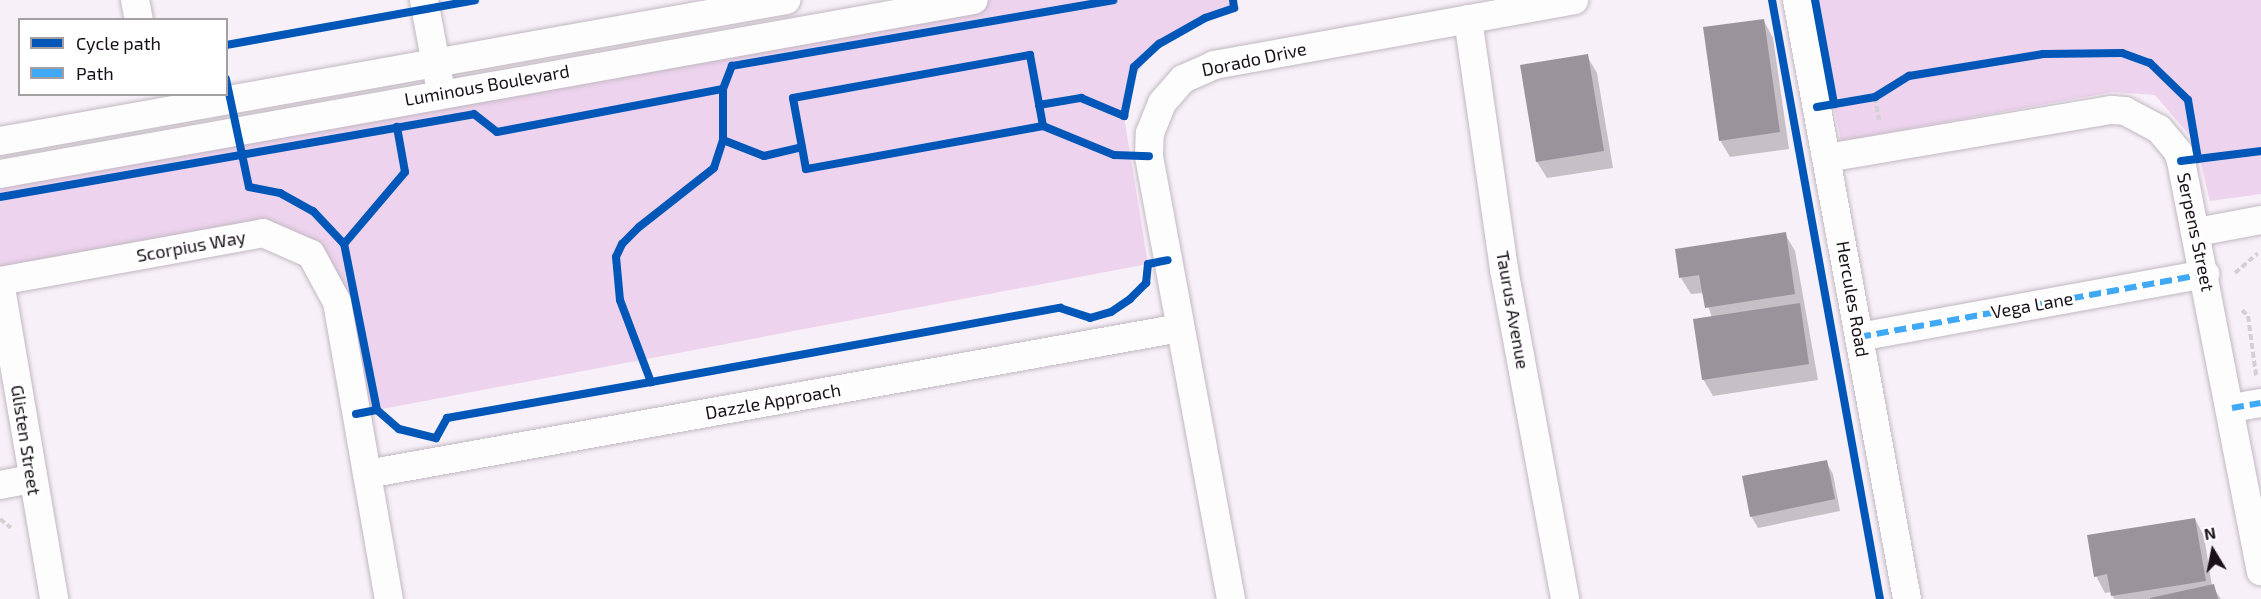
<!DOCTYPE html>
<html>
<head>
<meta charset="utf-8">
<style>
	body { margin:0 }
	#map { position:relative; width:2261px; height:599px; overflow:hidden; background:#f8f0f8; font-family:"Exo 2",sans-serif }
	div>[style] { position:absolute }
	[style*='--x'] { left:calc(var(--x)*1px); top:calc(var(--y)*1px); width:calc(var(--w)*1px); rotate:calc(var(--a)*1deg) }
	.green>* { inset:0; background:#edd3ee }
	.shadow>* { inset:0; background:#0003 }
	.building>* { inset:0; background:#9b939b }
	.path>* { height:4px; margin-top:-2px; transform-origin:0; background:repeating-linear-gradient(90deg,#d3d0d3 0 6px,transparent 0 9px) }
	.roads { filter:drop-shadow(0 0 2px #c1b8c1) drop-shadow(0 0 2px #c1b8c1) }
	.street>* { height:28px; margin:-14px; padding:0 14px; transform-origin:14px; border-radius:14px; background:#fefdfe }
	.quiet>* { height:6px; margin-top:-3px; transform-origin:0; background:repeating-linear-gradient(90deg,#3fa9f5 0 12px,transparent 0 18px) }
	.cycleway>* { height:8px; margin:-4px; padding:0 4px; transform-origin:4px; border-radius:4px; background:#0057b8 }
	span { translate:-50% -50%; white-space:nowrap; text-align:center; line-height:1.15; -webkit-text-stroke:6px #fff; paint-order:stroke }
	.street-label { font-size:18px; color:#19101a }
	.legend { position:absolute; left:18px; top:18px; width:210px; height:78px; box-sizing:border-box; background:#fff; border:2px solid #a39fa3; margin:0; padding:8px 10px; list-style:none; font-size:18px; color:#19101a }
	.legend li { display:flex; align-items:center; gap:12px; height:30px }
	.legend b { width:30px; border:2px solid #a39fa3 }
	.north { position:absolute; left:2183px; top:521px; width:60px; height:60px; -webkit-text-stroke:4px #fff; paint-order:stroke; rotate:350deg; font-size:16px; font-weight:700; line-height:24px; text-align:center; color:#19101a }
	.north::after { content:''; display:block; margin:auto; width:21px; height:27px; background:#19101a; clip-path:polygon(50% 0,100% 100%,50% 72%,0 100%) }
</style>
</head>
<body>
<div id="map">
	<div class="green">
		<i style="clip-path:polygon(978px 0,1233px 0,1234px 8px,1159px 44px,1130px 82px,1124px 116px,1148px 264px,356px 414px,311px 254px,263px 233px,0 281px,0 174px)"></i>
		<i style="clip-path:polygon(1813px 0,2261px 0,2261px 194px,2210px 201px,2196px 143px,2155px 95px,2113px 92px,1841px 141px)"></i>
	</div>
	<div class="shadow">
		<i style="clip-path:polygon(1764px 21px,1773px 38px,1789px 149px,1730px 157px,1720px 140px)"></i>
		<i style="clip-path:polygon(1587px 56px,1597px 73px,1613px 168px,1547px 178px,1537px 162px)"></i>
		<i style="clip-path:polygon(1785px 234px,1795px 251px,1818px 380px,1713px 396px,1703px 379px,1712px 318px,1704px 293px,1691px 294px,1681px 278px)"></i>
		<i style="clip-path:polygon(1826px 462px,1833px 474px,1840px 511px,1758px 528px,1751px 516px)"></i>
		<i style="clip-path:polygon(2195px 519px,2204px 536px,2212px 586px,2221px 599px,2114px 599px,2111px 592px,2105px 593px,2096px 576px)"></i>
	</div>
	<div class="building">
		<i style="clip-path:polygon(1764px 19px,1780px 132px,1719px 141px,1703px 27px)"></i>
		<i style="clip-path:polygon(1588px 54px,1604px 151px,1536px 162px,1520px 65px)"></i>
		<i style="clip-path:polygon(1786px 232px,1795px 294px,1705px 308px,1699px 275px,1679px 278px,1675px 249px)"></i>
		<i style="clip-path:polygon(1800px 303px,1809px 364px,1702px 380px,1693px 319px)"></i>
		<i style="clip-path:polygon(1827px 460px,1835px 499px,1750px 517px,1742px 476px)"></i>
		<i style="clip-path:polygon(2195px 518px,2206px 581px,2111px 596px,2107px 574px,2094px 577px,2087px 535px)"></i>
		<i style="clip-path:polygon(2214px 584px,2218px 599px,2150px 599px,2150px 598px)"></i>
	</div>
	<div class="path">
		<i style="--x:1875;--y:97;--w:23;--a:80"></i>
		<i style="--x:2235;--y:273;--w:30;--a:-41"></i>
		<i style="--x:2242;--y:310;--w:8;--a:45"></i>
		<i style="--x:2248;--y:316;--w:60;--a:82.3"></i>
		<i style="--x:0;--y:519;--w:14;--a:39"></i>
	</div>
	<div class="roads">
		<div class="street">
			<i style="--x:135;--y:0;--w:20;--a:79"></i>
			<i style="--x:424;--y:0;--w:82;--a:79.5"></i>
			<i style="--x:1797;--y:0;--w:609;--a:79.59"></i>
			<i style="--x:1468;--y:19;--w:253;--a:81.8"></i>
			<i style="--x:1504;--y:269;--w:336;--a:79.5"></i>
			<i style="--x:0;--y:141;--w:799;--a:-10.17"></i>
			<i style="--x:1827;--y:158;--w:289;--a:-9.6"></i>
			<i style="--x:2112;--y:110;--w:13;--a:4"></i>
			<i style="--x:2125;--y:111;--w:38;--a:28"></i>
			<i style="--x:2159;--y:129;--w:30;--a:50"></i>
			<i style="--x:2178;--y:152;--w:9;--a:72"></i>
			<i style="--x:2181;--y:161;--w:418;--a:79"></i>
			<i style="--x:0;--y:174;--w:989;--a:-10.13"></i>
			<i style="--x:2197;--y:232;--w:65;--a:-10.6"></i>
			<i style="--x:0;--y:281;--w:267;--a:-10.3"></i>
			<i style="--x:263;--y:233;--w:52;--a:23.6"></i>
			<i style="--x:311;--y:254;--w:55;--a:61.6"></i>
			<i style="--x:337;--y:302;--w:302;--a:80.1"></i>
			<i style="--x:0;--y:282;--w:322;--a:80.3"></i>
			<i style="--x:1859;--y:337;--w:352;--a:-10.3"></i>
			<i style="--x:2232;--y:408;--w:29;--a:-10"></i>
			<i style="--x:367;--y:474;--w:826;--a:-10.18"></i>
			<i style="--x:0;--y:485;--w:33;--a:-11"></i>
			<i style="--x:1231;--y:599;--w:451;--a:-100.5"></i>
			<i style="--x:1149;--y:156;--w:23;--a:-88"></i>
			<i style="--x:1150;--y:133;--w:32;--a:-68"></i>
			<i style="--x:1162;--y:103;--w:32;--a:-49"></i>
			<i style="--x:1183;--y:79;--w:34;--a:-24"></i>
			<i style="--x:1214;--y:65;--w:366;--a:-10.2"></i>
		</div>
	</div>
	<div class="quiet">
		<i style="--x:1859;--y:337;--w:352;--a:-10.3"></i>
		<i style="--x:2232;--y:408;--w:29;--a:-10"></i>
	</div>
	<div class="cycleway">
		<i style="--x:1772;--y:0;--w:609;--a:79.78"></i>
		<i style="--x:1815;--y:0;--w:106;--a:79.6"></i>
		<i style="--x:226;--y:45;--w:253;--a:-10.2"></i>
		<i style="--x:1030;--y:55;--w:72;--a:79.6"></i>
		<i style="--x:1043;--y:126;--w:241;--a:169.7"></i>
		<i style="--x:806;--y:169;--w:72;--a:-100.4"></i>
		<i style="--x:793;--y:98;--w:241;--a:-10.3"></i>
		<i style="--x:226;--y:79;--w:110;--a:78"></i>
		<i style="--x:249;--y:187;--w:32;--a:11"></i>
		<i style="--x:280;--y:193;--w:38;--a:29"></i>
		<i style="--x:313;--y:211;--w:45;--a:46.8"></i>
		<i style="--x:723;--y:89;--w:51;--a:90"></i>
		<i style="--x:723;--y:140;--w:44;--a:21.3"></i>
		<i style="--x:764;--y:156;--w:39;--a:-13"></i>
		<i style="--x:1039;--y:105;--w:43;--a:-9.5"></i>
		<i style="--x:1081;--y:98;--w:47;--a:22.7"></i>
		<i style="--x:1124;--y:116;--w:50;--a:-78.5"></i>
		<i style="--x:1134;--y:67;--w:34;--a:-43"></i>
		<i style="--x:1159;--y:44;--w:53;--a:-29.5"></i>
		<i style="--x:1205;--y:18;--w:31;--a:-19"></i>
		<i style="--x:1234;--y:8;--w:8;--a:-97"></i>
		<i style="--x:1817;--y:107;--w:59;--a:-9.8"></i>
		<i style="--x:1875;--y:97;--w:40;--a:-32"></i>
		<i style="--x:1909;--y:76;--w:136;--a:-9.3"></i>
		<i style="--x:2043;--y:54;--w:79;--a:-0.7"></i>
		<i style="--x:2122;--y:53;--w:30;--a:20"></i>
		<i style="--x:2150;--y:63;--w:53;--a:44.2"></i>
		<i style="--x:2188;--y:100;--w:60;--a:80.4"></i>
		<i style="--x:1043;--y:126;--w:77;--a:22.2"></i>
		<i style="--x:1114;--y:155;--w:35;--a:2"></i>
		<i style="--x:723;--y:140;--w:29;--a:108"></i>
		<i style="--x:714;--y:168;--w:95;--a:141.8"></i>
		<i style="--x:639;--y:227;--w:24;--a:135"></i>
		<i style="--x:622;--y:244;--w:14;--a:115"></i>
		<i style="--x:616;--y:257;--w:43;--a:84.7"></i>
		<i style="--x:620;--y:300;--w:88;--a:69.3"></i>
		<i style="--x:651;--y:382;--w:416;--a:-10.3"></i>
		<i style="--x:1060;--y:308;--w:32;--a:18"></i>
		<i style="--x:1090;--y:318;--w:22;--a:-16"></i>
		<i style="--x:1111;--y:312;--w:23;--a:-34"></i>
		<i style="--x:1130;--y:299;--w:23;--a:-45"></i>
		<i style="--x:1146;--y:283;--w:19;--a:-84"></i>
		<i style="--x:1148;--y:264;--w:20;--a:-11"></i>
		<i style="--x:2181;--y:161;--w:81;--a:-7.1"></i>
		<i style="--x:0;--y:197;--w:481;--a:-9.9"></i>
		<i style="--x:474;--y:114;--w:29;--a:38"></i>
		<i style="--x:497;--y:132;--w:230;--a:-10.8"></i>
		<i style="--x:723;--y:89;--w:25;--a:-69"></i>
		<i style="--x:732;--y:66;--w:387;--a:-9.8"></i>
		<i style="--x:377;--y:410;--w:169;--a:-101.2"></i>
		<i style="--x:344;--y:244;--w:94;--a:-49.7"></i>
		<i style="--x:405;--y:172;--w:46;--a:-100.1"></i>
		<i style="--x:356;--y:414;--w:21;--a:-11"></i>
		<i style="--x:377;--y:410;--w:29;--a:41"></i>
		<i style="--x:399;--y:429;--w:38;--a:14"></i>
		<i style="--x:436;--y:438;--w:23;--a:-61"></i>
		<i style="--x:447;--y:418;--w:207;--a:-10"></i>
	</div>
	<div class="street-label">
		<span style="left:1254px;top:59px;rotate:-12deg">Dorado Drive</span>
		<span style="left:487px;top:85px;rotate:-10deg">Luminous Boulevard</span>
		<span style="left:2196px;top:232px;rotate:78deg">Serpens Street</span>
		<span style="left:191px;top:246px;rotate:-10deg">Scorpius Way</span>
		<span style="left:1853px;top:299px;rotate:80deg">Hercules Road</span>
		<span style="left:2032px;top:305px;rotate:-10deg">Vega Lane</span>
		<span style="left:1513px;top:310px;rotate:80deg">Taurus Avenue</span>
		<span style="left:773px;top:401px;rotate:-10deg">Dazzle Approach</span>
		<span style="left:26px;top:440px;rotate:81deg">Glisten Street</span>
	</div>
	<ul class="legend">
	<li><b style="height:8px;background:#0057b8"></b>Cycle path</li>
	<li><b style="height:8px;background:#3fa9f5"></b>Path</li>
	</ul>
	<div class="north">N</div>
</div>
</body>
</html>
